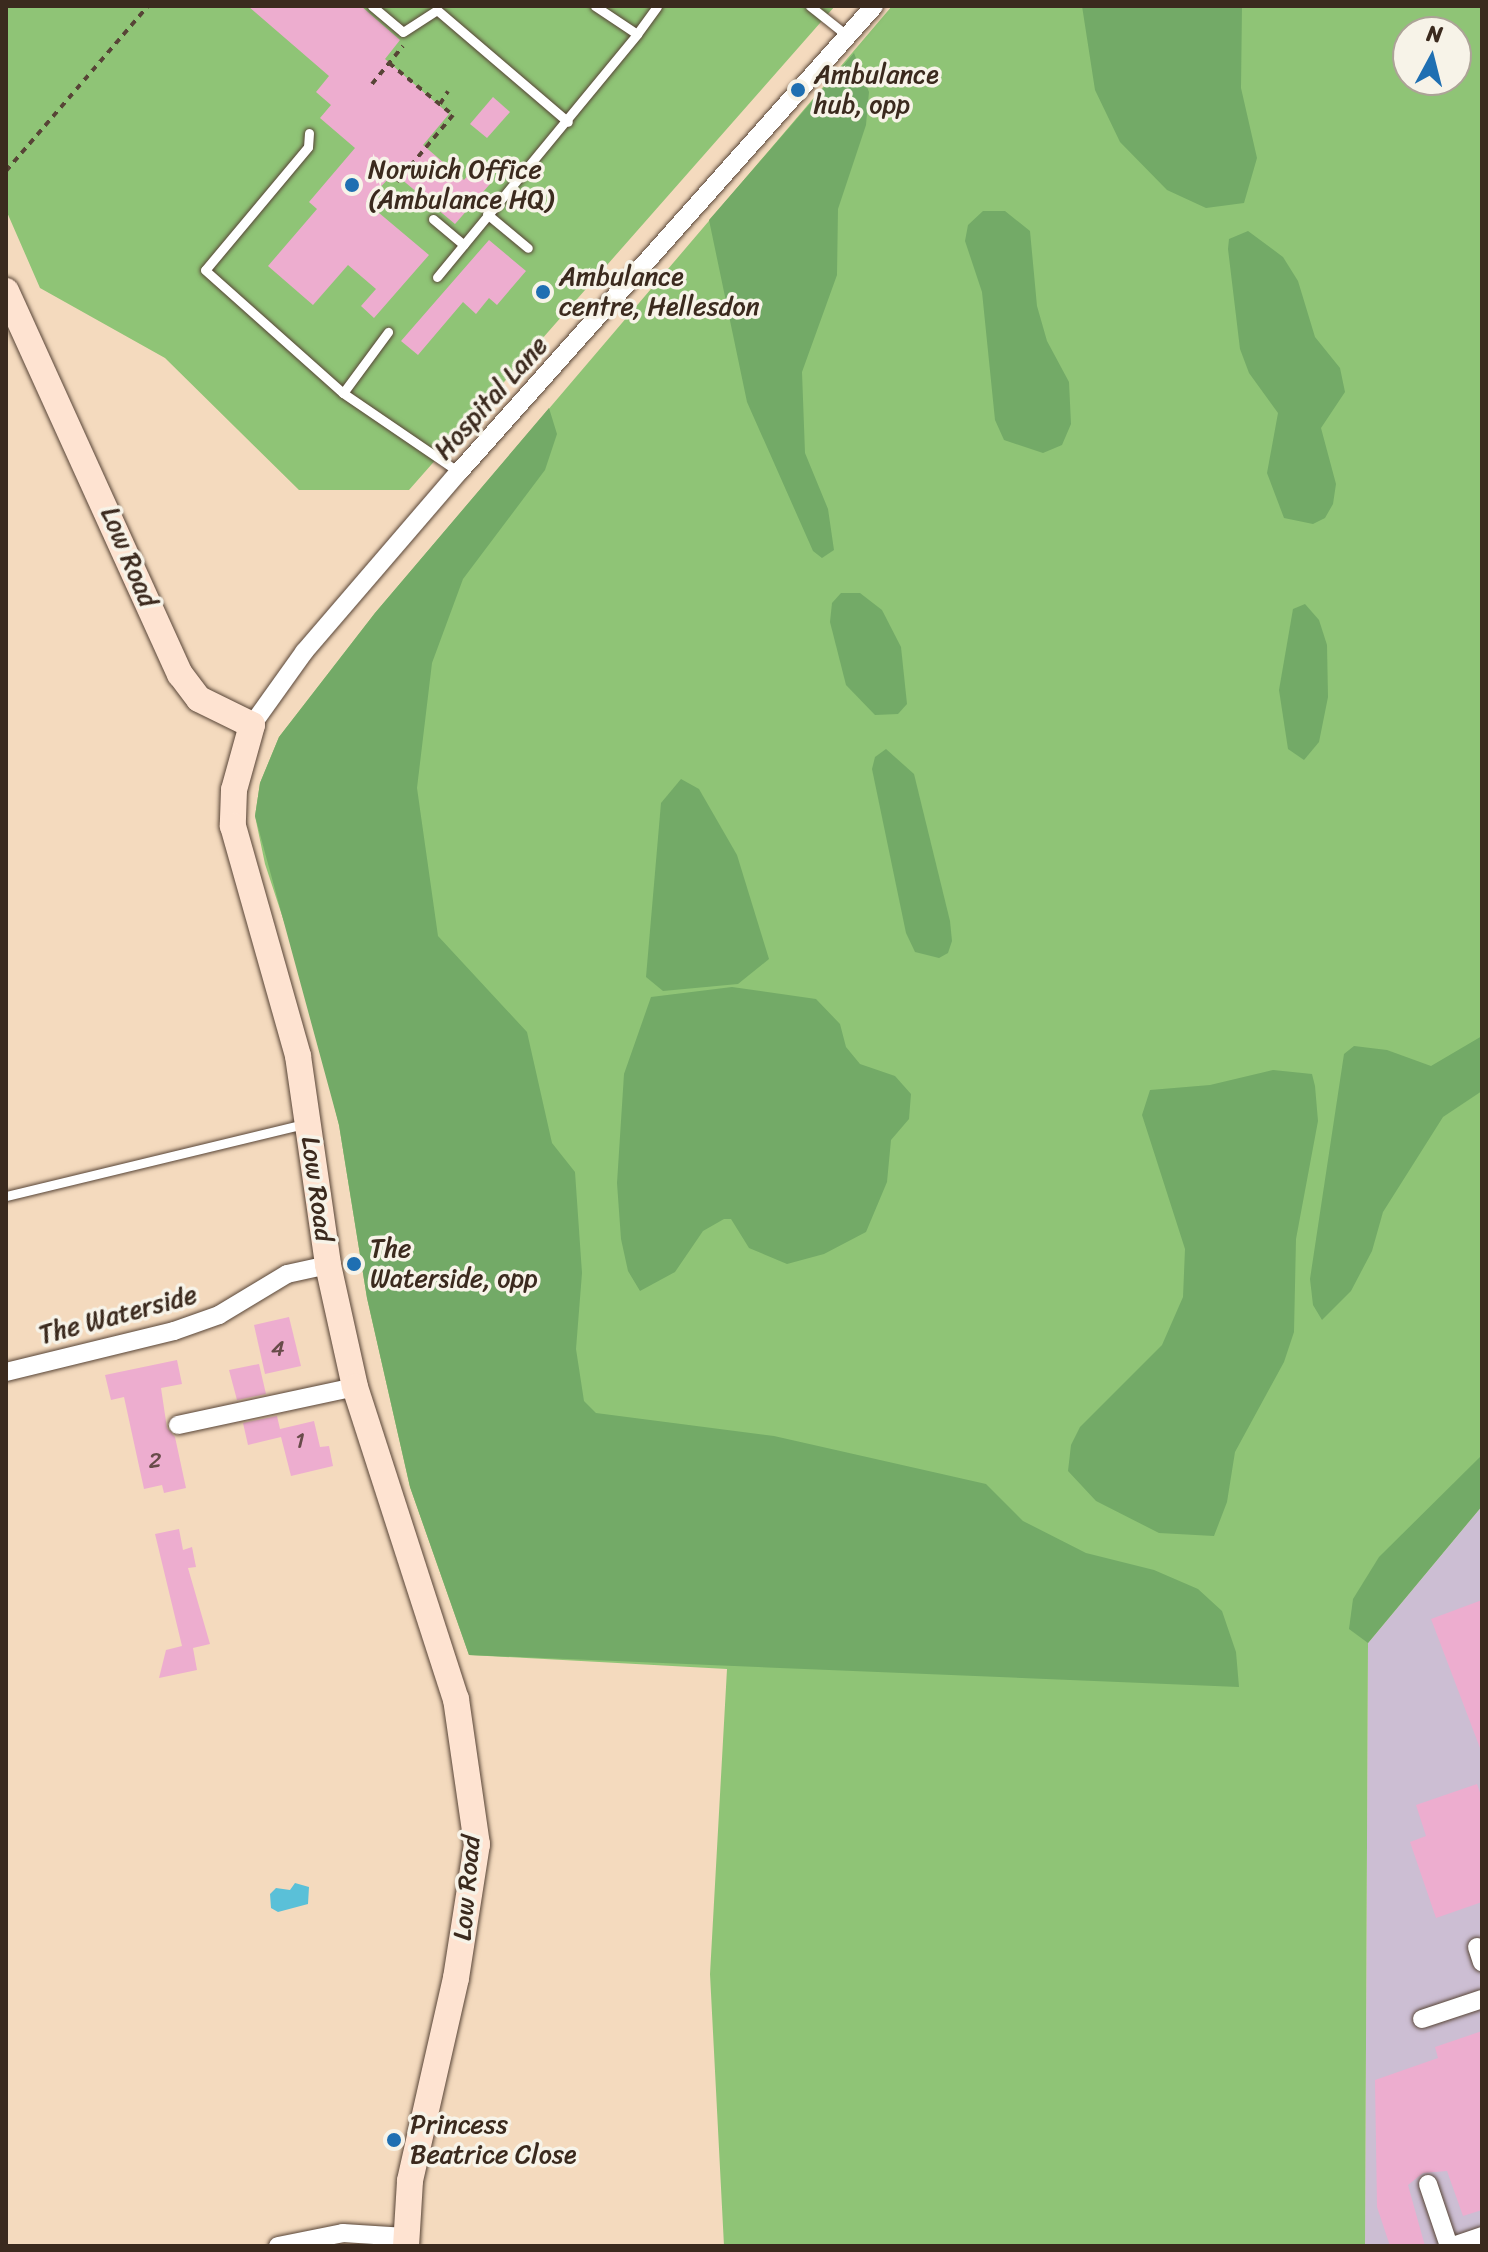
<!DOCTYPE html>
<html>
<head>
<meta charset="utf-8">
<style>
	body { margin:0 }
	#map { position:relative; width:1488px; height:2252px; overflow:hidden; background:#f4dabe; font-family:Sriracha,sans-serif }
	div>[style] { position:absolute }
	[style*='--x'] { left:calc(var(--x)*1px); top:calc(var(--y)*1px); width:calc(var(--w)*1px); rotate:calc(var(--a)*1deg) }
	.industrial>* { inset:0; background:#ccbed3 }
	.green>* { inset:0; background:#8fc476 }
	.forest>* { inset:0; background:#73aa67 }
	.water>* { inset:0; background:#5ac0d8 }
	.building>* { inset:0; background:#edadcf }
	.path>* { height:4px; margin-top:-2px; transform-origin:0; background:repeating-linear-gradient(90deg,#574436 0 6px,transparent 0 12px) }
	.roads { filter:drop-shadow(0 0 2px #574436) drop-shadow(0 0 2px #574436) }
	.lane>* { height:9px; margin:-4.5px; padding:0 4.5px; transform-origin:4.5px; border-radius:4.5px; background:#fff }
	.street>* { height:18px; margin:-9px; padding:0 9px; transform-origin:9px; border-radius:9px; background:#fff }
	.secondary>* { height:26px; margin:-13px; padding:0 13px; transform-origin:13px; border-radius:13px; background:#fee3d1 }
	.dots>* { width:22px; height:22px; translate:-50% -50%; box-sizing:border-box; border:4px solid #f7f3e8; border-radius:50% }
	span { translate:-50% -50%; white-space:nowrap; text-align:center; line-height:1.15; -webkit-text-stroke:7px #f7f3e8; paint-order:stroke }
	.number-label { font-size:22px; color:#684b4a }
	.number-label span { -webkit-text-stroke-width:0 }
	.poi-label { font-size:26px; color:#3b2a1e }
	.left { translate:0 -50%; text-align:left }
	.street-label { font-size:26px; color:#3b2a1e }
	.frame { position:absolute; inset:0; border:8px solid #3b2a1e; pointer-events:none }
	.north { position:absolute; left:1392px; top:16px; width:80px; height:80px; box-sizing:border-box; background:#f7f3e8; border:2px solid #aca397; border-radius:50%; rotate:7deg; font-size:22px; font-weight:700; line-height:32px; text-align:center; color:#3b2a1e }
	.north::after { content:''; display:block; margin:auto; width:28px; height:36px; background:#1f6fb2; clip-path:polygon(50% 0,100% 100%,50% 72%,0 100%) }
</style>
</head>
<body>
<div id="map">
	<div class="industrial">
		<i style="clip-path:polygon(1482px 1506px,1482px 2246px,1365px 2246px,1368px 1643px)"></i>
	</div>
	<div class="green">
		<i style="clip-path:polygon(6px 6px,835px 6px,409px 490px,299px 490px,165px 358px,40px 288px,6px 210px)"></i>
		<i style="clip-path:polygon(evenodd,892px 6px,1482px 6px,1482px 1506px,1368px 1643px,1365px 2246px,724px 2246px,710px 1974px,727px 1669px,469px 1655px,410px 1487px,367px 1298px,339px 1125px,304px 982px,265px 864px,255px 816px,260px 783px,279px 737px,375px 613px,892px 6px,1408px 32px,1456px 32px,1456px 80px,1408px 80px,1408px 32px)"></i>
	</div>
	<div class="forest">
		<i style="clip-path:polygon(1082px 6px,1242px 6px,1241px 88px,1257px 158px,1244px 203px,1206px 208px,1167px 190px,1120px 142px,1095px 90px)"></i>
		<i style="clip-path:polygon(854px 53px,869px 92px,866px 125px,838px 209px,837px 275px,802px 372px,805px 453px,828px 509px,834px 550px,822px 558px,813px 551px,747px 402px,709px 220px)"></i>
		<i style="clip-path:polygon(983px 211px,1005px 211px,1030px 231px,1037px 306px,1047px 341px,1069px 382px,1071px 424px,1062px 445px,1043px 453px,1004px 440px,995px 420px,982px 292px,965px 241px,968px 225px)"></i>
		<i style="clip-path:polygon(1248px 231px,1283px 257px,1298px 281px,1315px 337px,1340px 368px,1345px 392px,1321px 428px,1336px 484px,1333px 504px,1325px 518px,1313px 524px,1284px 518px,1267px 473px,1278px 413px,1249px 373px,1240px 349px,1228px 249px,1229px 239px)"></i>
		<i style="clip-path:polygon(549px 408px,557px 434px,545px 470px,463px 579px,432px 663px,417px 788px,438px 936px,527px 1032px,552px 1143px,575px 1172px,582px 1273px,576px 1349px,584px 1401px,596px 1413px,774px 1436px,986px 1484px,1023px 1521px,1086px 1553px,1154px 1570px,1198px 1589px,1222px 1611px,1236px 1652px,1239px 1687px,469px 1655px,410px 1487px,367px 1298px,339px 1125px,255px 816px,260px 783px,279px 737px,375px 613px)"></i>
		<i style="clip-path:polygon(841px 593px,860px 593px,882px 610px,901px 647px,907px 704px,898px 714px,875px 715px,846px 685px,830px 622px,832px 603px)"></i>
		<i style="clip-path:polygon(1305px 604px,1319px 620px,1327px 645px,1328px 697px,1319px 742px,1304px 760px,1288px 749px,1279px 690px,1293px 609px)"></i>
		<i style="clip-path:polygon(886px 749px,914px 774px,950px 921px,952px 941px,948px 953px,939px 958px,915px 952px,906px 933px,872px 769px,875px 757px)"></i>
		<i style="clip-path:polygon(681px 779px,699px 789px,737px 855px,769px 959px,738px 984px,663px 991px,646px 977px,661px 803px)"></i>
		<i style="clip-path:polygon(732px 987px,816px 999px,840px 1024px,846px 1047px,860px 1064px,895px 1076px,911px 1094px,909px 1119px,891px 1140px,887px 1182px,866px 1232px,824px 1254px,787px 1264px,749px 1248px,731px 1219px,724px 1219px,703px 1231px,675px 1272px,640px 1291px,628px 1271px,621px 1239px,617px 1183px,624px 1074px,651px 997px)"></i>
		<i style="clip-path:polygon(1482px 1036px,1482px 1091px,1443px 1117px,1383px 1212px,1372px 1251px,1351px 1291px,1322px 1320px,1313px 1305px,1310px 1279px,1344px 1054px,1354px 1046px,1387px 1050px,1431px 1066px)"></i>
		<i style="clip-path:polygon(1273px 1070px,1312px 1074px,1315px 1086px,1318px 1121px,1296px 1239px,1294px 1332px,1284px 1362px,1235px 1452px,1227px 1502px,1214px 1536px,1159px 1533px,1096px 1501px,1068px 1471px,1071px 1445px,1080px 1427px,1162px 1345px,1183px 1297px,1185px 1249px,1142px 1115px,1150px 1090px,1210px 1085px)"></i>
		<i style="clip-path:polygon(1482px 1455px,1482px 1506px,1368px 1643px,1349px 1629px,1353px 1599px,1379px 1557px)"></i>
	</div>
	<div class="water">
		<i style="clip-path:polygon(295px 1883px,309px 1887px,308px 1904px,278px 1912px,271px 1908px,270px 1894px,276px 1888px,290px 1890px)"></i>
	</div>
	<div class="building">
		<i style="clip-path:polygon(248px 6px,361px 6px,400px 40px,385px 59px,449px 114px,423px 145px,464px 180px,473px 169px,490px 184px,455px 224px,394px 173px,366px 202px,429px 255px,374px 318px,361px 306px,376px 289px,348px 265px,313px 305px,268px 266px,317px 209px,309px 202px,355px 148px,320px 118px,331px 105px,316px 92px,329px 76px)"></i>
		<i style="clip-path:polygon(493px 97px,510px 112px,487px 138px,470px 124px)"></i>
		<i style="clip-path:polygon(489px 240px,526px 271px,497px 305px,489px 298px,476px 314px,463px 302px,418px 355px,401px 341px)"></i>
		<i style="clip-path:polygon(289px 1317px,301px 1366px,265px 1374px,254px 1325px)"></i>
		<i style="clip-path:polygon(177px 1360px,182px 1384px,161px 1388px,167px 1428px,175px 1437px,186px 1488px,164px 1493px,162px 1485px,144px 1489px,124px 1397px,111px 1400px,105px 1375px)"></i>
		<i style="clip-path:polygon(259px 1364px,266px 1394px,237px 1400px,229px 1370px)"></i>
		<i style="clip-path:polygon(277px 1416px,280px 1429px,314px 1421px,320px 1447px,329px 1446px,333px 1466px,291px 1476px,281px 1437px,248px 1445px,243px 1423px)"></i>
		<i style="clip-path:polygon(179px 1529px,183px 1550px,192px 1547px,196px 1567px,188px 1568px,210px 1644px,193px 1648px,197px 1670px,159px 1678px,166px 1650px,182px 1646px,155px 1534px)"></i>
		<i style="clip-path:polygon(1482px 1600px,1482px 1748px,1480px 1748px,1431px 1619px)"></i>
		<i style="clip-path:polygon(1477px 1784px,1482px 1798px,1482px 1902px,1436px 1918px,1410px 1842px,1426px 1836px,1416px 1805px)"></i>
		<i style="clip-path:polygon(1482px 2031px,1482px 2210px,1463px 2216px,1447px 2171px,1423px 2173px,1408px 2185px,1425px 2246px,1390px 2246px,1377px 2207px,1375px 2080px,1438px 2058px,1435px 2047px)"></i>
	</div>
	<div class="path">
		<i style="--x:389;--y:63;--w:82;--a:39.1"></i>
		<i style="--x:453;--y:115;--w:87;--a:129.9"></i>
		<i style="--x:372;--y:84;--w:49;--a:-50.8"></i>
		<i style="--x:440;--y:104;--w:15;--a:-58"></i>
		<i style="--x:6;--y:171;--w:218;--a:-49.3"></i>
	</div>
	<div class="roads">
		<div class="lane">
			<i style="--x:372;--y:6;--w:40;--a:40"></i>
			<i style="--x:403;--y:32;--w:40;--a:-32.9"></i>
			<i style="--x:437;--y:10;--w:172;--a:40.5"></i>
			<i style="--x:595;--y:6;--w:50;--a:33.7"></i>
			<i style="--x:637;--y:34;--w:34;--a:-54"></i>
			<i style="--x:810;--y:6;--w:50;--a:38.5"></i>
			<i style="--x:309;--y:133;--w:14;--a:94"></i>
			<i style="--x:308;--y:147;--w:160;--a:129.9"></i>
			<i style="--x:205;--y:270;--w:185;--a:41.7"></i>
			<i style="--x:343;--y:393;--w:140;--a:34.3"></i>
			<i style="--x:487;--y:214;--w:53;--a:39.7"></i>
			<i style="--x:433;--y:219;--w:40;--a:40"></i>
			<i style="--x:437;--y:277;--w:315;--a:-50.5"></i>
			<i style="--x:343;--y:393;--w:76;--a:-53.6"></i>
			<i style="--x:6;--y:1196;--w:307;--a:-13.6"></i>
		</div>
		<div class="street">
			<i style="--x:252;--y:725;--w:90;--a:-54.5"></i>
			<i style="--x:304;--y:652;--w:238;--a:-49.3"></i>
			<i style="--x:459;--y:472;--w:624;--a:-48.31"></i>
			<i style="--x:6;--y:1372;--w:173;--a:-13.7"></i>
			<i style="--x:174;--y:1331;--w:48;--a:-19.6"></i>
			<i style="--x:219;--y:1315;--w:79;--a:-31.1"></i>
			<i style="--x:287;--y:1274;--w:42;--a:-12.4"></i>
			<i style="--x:178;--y:1425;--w:181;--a:-12.1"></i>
			<i style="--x:1477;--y:1947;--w:16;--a:72"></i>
			<i style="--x:1422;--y:2019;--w:63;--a:-18.4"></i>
			<i style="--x:1428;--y:2184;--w:65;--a:71.3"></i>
			<i style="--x:278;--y:2246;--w:66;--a:-11.3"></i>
			<i style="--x:343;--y:2233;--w:63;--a:3.6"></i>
			<i style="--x:1453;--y:2246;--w:31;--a:-19"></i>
		</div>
		<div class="secondary">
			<i style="--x:6;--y:291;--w:421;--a:65.6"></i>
			<i style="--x:180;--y:674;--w:31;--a:53"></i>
			<i style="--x:199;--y:699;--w:59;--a:26.1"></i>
			<i style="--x:252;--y:725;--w:67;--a:105.5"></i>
			<i style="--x:234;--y:790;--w:36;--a:92"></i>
			<i style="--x:233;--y:826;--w:239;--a:74.2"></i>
			<i style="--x:298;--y:1056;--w:211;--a:81.8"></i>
			<i style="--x:328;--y:1265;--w:125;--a:77.5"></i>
			<i style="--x:355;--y:1387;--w:328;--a:72.1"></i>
			<i style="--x:456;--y:1699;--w:147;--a:81.8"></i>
			<i style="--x:477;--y:1844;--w:136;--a:98.9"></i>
			<i style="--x:456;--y:1978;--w:208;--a:102.8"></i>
			<i style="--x:410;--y:2181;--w:65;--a:93.5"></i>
		</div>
	</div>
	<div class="dots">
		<i style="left:798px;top:90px;background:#1f6fb2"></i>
		<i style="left:352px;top:185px;background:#1f6fb2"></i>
		<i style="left:543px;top:292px;background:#1f6fb2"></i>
		<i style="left:354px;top:1264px;background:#1f6fb2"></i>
		<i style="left:394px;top:2140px;background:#1f6fb2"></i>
	</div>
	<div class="number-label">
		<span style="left:278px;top:1349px">4</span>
		<span style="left:300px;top:1441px">1</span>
		<span style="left:155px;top:1461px">2</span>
	</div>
	<div class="poi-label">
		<span class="left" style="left:814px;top:90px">Ambulance<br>hub, opp</span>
		<span class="left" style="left:368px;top:185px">Norwich Office<br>(Ambulance HQ)</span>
		<span class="left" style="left:559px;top:292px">Ambulance<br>centre, Hellesdon</span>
		<span class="left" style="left:370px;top:1264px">The<br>Waterside, opp</span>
		<span class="left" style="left:410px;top:2140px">Princess<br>Beatrice Close</span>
	</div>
	<div class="street-label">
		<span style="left:491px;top:398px;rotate:-48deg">Hospital Lane</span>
		<span style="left:129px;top:557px;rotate:67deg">Low Road</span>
		<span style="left:317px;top:1189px;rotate:82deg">Low Road</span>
		<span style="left:118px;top:1315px;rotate:-15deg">The Waterside</span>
		<span style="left:467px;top:1888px;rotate:-85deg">Low Road</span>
	</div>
	<div class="frame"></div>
	<div class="north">N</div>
</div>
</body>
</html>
